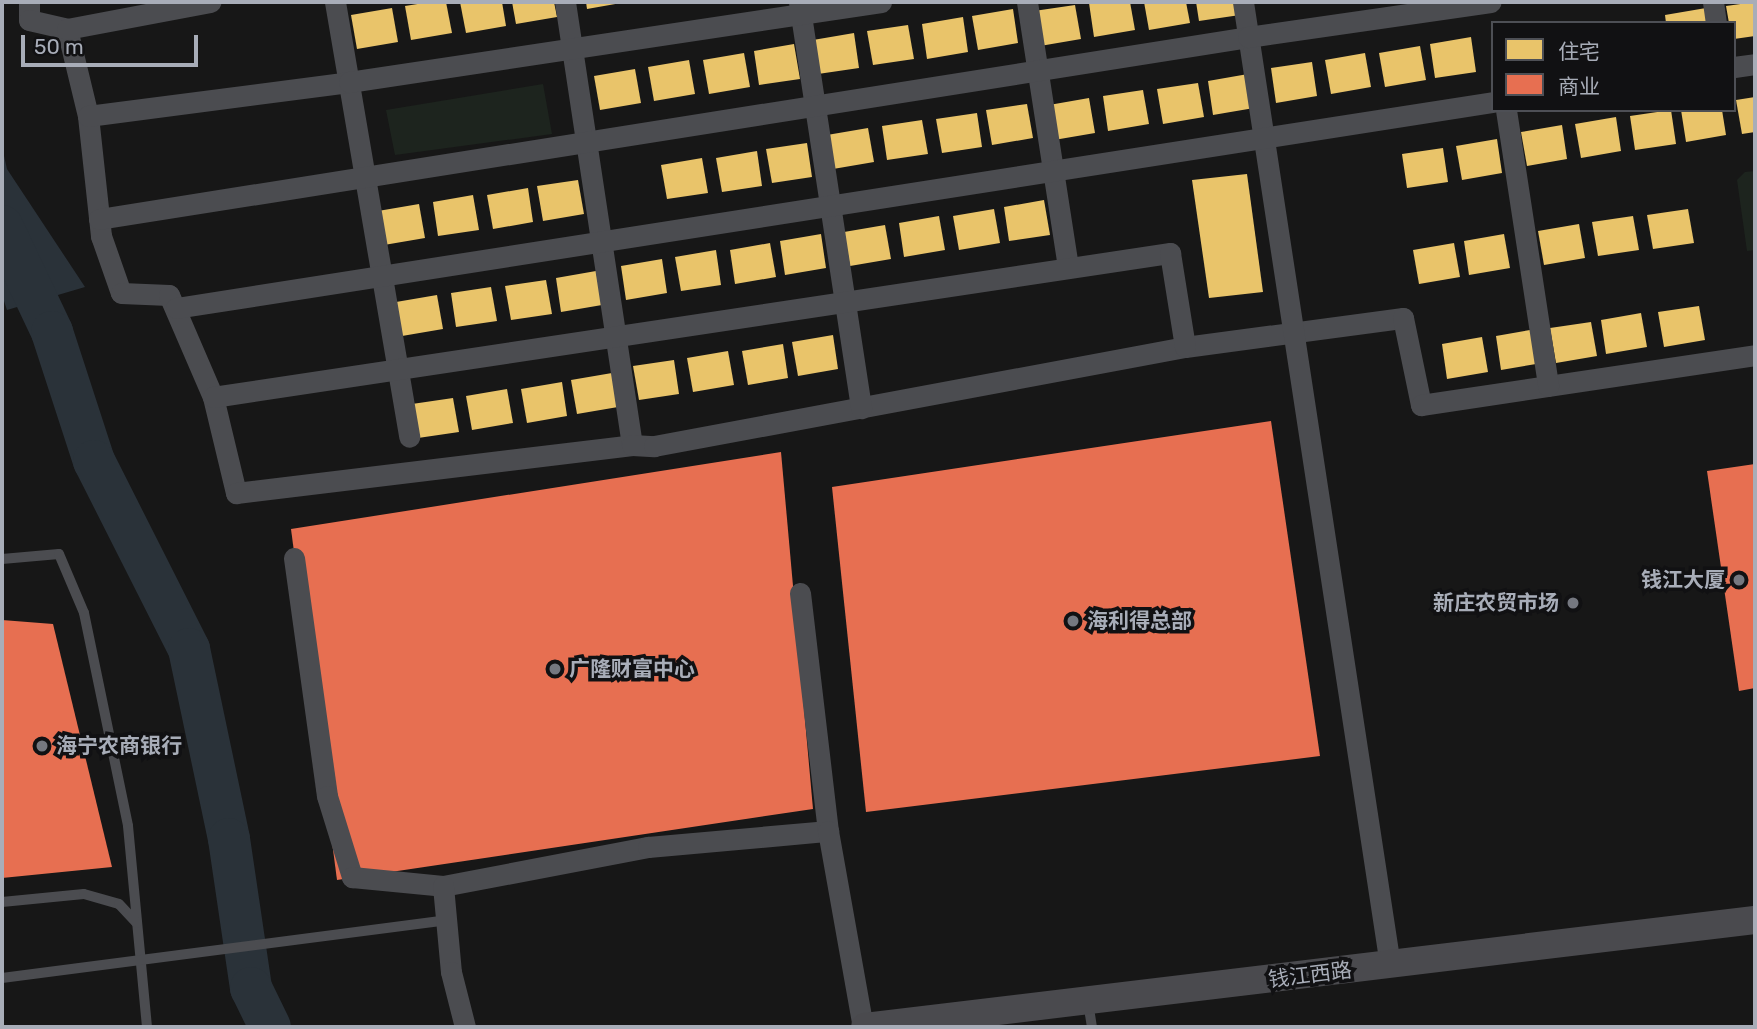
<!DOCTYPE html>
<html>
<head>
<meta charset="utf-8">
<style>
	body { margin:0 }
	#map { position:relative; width:1757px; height:1029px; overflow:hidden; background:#171717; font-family:Rubik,"Noto Sans SC",sans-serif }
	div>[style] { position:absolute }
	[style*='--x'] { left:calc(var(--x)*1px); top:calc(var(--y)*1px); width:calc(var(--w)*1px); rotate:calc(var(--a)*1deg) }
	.green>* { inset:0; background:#1d241e }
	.water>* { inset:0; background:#2a3239 }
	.homes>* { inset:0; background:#e9c46a }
	.shops>* { inset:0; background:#e76f51 }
	.river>* { height:42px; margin:-21px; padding:0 21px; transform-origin:21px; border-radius:21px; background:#2a3239 }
	.lane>* { height:10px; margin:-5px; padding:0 5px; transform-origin:5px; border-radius:5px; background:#4b4c50 }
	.street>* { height:21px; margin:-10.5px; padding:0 10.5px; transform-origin:10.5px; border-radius:10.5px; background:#4b4c50 }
	.secondary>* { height:28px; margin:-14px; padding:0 14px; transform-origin:14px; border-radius:14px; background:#4a4a4e }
	.dots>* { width:19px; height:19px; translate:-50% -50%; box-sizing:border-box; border:4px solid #111113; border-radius:50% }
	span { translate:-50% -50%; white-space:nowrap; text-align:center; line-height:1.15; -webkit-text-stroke:7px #111113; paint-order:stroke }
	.poi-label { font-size:21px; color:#a8adb8; font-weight:700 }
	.right { translate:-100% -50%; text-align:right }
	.left { translate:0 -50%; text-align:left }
	.street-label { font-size:21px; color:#a8adb8 }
	.frame { position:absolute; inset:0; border:4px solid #a8adb8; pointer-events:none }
	.legend { position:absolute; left:1491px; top:21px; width:245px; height:91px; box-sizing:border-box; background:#111113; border:2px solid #4d4f55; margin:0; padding:9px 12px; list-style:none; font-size:21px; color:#a8adb8 }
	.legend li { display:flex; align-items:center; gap:14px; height:35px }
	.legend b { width:35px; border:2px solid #4d4f55 }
	.scale { position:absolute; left:21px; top:35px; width:177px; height:32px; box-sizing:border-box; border:4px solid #a8adb8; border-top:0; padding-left:9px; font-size:21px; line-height:24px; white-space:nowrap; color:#a8adb8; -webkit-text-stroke:5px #111113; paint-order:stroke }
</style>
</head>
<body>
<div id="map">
	<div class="green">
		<i style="clip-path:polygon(543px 84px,552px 134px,395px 155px,386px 110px)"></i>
		<i style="clip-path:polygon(1755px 171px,1755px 250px,1747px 251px,1737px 180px,1745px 172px)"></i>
	</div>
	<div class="water">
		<i style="clip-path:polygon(2px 147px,7px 169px,85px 287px,7px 310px,2px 295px)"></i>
	</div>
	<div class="homes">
		<i style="clip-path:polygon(430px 2px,446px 2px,452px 33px,411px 40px,405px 6px)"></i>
		<i style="clip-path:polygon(460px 2px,502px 2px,506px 26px,466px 33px)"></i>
		<i style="clip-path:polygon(512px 2px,554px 2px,557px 17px,516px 24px)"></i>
		<i style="clip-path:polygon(586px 2px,621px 2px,621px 3px,587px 9px)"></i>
		<i style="clip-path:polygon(1130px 2px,1135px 30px,1094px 37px,1089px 3px)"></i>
		<i style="clip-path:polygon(1144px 2px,1186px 2px,1190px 23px,1149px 30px)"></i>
		<i style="clip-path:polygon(1196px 2px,1238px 2px,1240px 15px,1199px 21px)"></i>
		<i style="clip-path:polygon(1755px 2px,1755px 36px,1734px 39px,1734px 23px,1729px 23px,1726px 6px)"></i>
		<i style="clip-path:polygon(1075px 5px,1081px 39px,1040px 46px,1034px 11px)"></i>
		<i style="clip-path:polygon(392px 8px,398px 42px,357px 49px,351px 15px)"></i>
		<i style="clip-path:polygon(1706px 8px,1708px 23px,1666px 23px,1665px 15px)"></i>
		<i style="clip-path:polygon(1013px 9px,1018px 43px,978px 50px,972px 16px)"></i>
		<i style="clip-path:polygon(963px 17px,968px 52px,927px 59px,922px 24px)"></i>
		<i style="clip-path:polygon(908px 25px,914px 59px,873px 65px,867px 31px)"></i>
		<i style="clip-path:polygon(854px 33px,859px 68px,818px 74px,813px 40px)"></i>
		<i style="clip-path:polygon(1471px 37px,1476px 72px,1435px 78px,1430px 44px)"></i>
		<i style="clip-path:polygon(794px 44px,800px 79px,759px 85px,754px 51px)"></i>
		<i style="clip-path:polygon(1420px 46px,1426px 80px,1385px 87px,1379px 53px)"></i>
		<i style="clip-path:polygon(744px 53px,750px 87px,709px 94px,703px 60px)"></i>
		<i style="clip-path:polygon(1365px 53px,1371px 87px,1331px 94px,1325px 60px)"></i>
		<i style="clip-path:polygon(689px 60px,695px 94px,654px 101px,648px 67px)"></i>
		<i style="clip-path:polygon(1312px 62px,1317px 96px,1276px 103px,1271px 68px)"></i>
		<i style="clip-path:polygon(635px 69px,641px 103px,600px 110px,594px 76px)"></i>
		<i style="clip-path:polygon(1248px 74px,1254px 108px,1213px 115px,1208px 81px)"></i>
		<i style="clip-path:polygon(1198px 83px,1204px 117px,1163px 124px,1157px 89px)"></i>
		<i style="clip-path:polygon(1143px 90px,1149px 124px,1108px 131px,1103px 96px)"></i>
		<i style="clip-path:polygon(1755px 97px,1755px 132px,1742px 134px,1736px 100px)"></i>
		<i style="clip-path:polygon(1089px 98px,1095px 133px,1054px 140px,1049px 105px)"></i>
		<i style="clip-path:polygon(1027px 104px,1033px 138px,992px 145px,986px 110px)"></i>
		<i style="clip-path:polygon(1671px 110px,1676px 144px,1635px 150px,1630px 116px)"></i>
		<i style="clip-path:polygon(1681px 110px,1722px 110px,1726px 135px,1686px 142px)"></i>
		<i style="clip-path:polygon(977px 113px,982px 147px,942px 153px,936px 119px)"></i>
		<i style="clip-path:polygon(1616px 117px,1621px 151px,1581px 158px,1575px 124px)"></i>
		<i style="clip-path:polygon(922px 120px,928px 154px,887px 160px,882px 126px)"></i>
		<i style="clip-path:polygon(1562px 125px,1567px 159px,1527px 166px,1521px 132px)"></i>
		<i style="clip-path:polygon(868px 128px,874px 162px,833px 169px,827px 135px)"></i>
		<i style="clip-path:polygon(1497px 139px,1502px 173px,1462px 180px,1456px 146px)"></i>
		<i style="clip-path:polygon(807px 143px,812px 177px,772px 183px,766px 149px)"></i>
		<i style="clip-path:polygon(1443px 148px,1448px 182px,1407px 188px,1402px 154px)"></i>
		<i style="clip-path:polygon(757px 151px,762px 186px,722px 192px,716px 158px)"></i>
		<i style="clip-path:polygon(702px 158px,708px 193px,667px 199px,661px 165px)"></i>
		<i style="clip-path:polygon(1247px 174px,1263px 292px,1209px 298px,1192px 180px)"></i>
		<i style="clip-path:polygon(578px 180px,584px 214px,543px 221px,537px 186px)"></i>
		<i style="clip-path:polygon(528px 188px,533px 222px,493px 229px,487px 195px)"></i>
		<i style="clip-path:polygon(473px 195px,479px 230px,438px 236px,433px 202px)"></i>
		<i style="clip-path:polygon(1044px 200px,1050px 235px,1009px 241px,1004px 207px)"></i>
		<i style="clip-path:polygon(419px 204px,425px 238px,384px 245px,378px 211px)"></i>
		<i style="clip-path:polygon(994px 209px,1000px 243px,959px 250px,953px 216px)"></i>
		<i style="clip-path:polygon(1688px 209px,1694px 243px,1653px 249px,1647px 215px)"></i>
		<i style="clip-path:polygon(939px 216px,945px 250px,904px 257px,899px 223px)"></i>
		<i style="clip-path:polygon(1633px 216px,1639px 250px,1598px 256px,1592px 222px)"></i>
		<i style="clip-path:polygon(1579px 224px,1585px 258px,1544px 265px,1538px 231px)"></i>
		<i style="clip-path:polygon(885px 225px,891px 259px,850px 266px,844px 232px)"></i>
		<i style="clip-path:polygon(821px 234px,826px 268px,785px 275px,780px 241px)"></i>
		<i style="clip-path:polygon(1504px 234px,1510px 268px,1469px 275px,1464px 241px)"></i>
		<i style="clip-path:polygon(770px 243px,776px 277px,735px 284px,730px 250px)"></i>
		<i style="clip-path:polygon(1454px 243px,1460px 277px,1419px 284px,1413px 250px)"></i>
		<i style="clip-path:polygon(716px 250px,721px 285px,681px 291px,675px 257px)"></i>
		<i style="clip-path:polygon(662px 259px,667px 293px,626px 300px,621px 266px)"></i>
		<i style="clip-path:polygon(596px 271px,602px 305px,561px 312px,556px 278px)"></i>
		<i style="clip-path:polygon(546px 280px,552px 314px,511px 320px,505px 286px)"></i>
		<i style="clip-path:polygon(491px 287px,497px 321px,456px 327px,451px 293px)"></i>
		<i style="clip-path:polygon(437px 295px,443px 329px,402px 336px,396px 302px)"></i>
		<i style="clip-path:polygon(1699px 306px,1705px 340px,1664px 347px,1658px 312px)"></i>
		<i style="clip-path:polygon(1641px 313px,1647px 347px,1606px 354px,1601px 320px)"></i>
		<i style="clip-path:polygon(1591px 322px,1597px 356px,1556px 363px,1550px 328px)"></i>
		<i style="clip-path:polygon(1536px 329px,1542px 363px,1501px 370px,1496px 336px)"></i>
		<i style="clip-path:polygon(833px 335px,838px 369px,798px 376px,792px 342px)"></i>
		<i style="clip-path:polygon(1482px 337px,1488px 372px,1447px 379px,1442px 344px)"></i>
		<i style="clip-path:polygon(783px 344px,788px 378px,748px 385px,742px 351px)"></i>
		<i style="clip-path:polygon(728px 351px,734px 385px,693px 392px,687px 358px)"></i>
		<i style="clip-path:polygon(674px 360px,679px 394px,639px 400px,633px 366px)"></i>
		<i style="clip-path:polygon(612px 373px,618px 407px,577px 414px,571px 380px)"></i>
		<i style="clip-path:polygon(562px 382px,567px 416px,527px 423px,521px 389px)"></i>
		<i style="clip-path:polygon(507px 389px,513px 423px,472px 430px,466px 396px)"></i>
		<i style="clip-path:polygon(453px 398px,459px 432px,418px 438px,412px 404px)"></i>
	</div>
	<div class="shops">
		<i style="clip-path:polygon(1271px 421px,1320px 756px,866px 812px,832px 487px)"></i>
		<i style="clip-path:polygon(781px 452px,813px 809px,337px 880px,291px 529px)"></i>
		<i style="clip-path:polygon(1755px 464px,1755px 688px,1739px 691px,1707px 471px)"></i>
		<i style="clip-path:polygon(2px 620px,53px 624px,112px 867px,2px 878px)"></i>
	</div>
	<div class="river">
		<i style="--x:2;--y:226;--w:117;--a:64.7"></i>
		<i style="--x:52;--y:332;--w:136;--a:72"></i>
		<i style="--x:94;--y:461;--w:211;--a:63.2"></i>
		<i style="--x:189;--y:649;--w:194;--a:78.1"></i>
		<i style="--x:229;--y:839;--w:151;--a:81.6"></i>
		<i style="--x:251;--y:988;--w:43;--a:64"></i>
	</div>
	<div class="lane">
		<i style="--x:2;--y:559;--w:57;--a:-5"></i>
		<i style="--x:59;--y:554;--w:64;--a:67"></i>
		<i style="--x:84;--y:613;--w:217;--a:78.3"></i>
		<i style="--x:128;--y:826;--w:202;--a:84.6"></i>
		<i style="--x:2;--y:902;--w:82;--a:-5.6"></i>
		<i style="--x:84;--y:894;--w:36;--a:16"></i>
		<i style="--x:119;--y:904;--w:26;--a:47"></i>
		<i style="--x:2;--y:978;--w:448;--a:-7.4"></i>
		<i style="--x:1088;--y:1002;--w:25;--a:81"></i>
	</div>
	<div class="street">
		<i style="--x:29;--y:2;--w:18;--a:90"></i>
		<i style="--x:29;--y:20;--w:39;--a:13"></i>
		<i style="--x:67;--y:29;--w:89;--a:76.4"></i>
		<i style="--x:88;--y:116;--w:121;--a:83.8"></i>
		<i style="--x:101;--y:236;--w:60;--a:70.7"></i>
		<i style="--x:121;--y:293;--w:48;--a:2.4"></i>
		<i style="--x:169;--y:295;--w:111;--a:66.7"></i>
		<i style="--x:213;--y:397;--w:99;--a:76.5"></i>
		<i style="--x:236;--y:493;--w:399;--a:-6.9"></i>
		<i style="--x:335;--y:2;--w:441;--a:80.3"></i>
		<i style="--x:565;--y:2;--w:448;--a:81.4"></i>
		<i style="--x:632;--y:445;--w:22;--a:3"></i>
		<i style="--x:654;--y:446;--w:540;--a:-10.56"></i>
		<i style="--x:1185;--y:347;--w:220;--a:-7.6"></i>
		<i style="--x:1403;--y:318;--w:89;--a:78.3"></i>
		<i style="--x:1421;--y:405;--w:338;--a:-8.5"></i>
		<i style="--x:799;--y:2;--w:411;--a:81.3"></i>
		<i style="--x:1027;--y:2;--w:269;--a:81.2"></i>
		<i style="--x:1243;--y:2;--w:974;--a:81.32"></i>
		<i style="--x:1713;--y:2;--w:21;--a:82"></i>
		<i style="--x:67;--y:29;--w:146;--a:-10.7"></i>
		<i style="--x:1734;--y:67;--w:21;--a:-8"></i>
		<i style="--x:1506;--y:110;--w:279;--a:81.3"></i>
		<i style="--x:88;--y:116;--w:263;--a:-7.4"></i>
		<i style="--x:349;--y:82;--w:538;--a:-8.55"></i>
		<i style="--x:99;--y:219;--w:1163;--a:-9"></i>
		<i style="--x:1248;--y:37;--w:245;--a:-8.2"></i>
		<i style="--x:176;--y:308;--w:1333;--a:-8.89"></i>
		<i style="--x:213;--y:397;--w:968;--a:-8.56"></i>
		<i style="--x:1170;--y:253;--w:95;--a:80.9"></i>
		<i style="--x:294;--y:558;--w:240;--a:82.1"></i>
		<i style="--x:327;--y:796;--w:85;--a:72.8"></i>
		<i style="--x:352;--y:877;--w:91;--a:5.6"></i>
		<i style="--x:443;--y:886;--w:209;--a:-10.8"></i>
		<i style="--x:648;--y:847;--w:181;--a:-5.1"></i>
		<i style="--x:800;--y:593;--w:240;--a:83.3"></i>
		<i style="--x:828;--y:831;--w:199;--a:79.9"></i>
		<i style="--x:443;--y:886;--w:86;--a:84.7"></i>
		<i style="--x:451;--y:972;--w:57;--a:75.7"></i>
	</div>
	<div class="secondary">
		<i style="--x:865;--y:1027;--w:896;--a:-6.86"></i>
	</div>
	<div class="dots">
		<i style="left:1739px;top:580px;background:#757880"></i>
		<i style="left:1573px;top:603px;background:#757880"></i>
		<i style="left:1073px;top:621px;background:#757880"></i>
		<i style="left:555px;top:669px;background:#757880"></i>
		<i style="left:42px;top:746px;background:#757880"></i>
	</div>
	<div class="poi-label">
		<span class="right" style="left:1725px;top:580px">钱江大厦</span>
		<span class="right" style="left:1559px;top:603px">新庄农贸市场</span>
		<span class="left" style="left:1087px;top:621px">海利得总部</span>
		<span class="left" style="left:569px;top:669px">广隆财富中心</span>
		<span class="left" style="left:56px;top:746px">海宁农商银行</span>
	</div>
	<div class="street-label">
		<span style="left:1310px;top:975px;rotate:-7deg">钱江西路</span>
	</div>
	<div class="frame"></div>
	<ul class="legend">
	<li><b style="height:19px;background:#e9c46a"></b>住宅</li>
	<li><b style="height:19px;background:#e76f51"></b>商业</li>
	</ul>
	<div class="scale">50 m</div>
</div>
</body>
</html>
